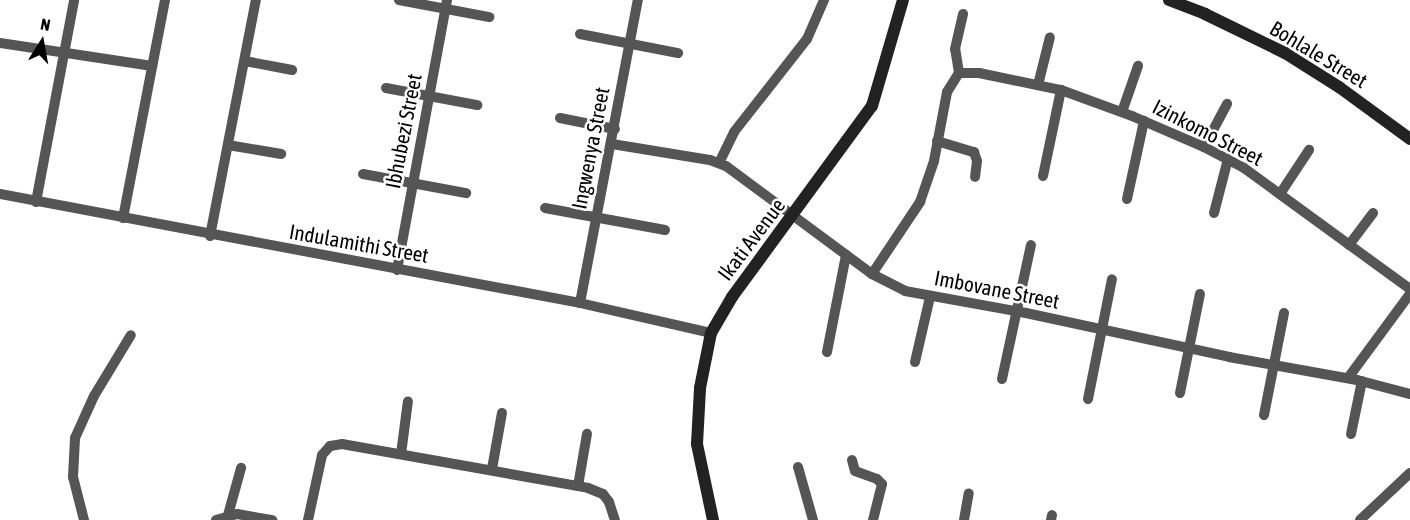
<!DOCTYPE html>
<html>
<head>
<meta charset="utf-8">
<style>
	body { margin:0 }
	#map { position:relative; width:1410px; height:520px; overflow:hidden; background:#fff; font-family:"Asap Condensed",sans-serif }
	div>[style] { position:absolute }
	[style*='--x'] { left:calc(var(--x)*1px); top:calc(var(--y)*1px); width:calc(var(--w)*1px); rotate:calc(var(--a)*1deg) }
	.street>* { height:10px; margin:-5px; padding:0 5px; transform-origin:5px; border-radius:5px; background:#555 }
	.secondary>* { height:12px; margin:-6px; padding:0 6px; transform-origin:6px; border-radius:6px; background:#222 }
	span { translate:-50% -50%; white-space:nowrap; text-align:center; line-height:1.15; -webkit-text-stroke:5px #fff; paint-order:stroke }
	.street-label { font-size:21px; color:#000 }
	.north { position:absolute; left:12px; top:12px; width:60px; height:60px; -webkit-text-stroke:4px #fff; paint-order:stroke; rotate:11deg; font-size:16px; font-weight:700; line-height:24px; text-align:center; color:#000 }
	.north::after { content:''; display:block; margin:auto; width:21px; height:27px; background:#000; clip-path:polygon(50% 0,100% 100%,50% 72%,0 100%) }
</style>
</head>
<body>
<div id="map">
	<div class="street">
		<i style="--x:399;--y:0;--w:92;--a:10.7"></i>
		<i style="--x:580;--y:34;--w:100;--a:11"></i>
		<i style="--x:0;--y:43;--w:154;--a:8.6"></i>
		<i style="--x:245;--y:61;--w:48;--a:10.8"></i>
		<i style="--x:959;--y:73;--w:20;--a:0"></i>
		<i style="--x:979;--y:73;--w:84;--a:11.7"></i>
		<i style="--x:1061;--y:90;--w:76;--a:20.1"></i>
		<i style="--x:1132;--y:116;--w:78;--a:23.3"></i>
		<i style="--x:1204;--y:147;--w:45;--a:27.7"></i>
		<i style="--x:1244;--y:168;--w:205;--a:36.1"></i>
		<i style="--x:959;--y:73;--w:24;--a:-99"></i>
		<i style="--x:955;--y:49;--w:36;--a:-77"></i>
		<i style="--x:1038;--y:85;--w:49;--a:-76"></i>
		<i style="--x:386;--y:88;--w:93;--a:10.6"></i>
		<i style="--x:1122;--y:112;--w:49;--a:-70.8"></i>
		<i style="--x:560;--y:118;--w:56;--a:11.3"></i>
		<i style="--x:937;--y:141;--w:39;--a:17"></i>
		<i style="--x:974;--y:152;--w:9;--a:72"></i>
		<i style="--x:977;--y:161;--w:16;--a:97"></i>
		<i style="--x:612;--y:144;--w:99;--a:9.3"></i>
		<i style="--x:710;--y:160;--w:17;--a:21"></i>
		<i style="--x:726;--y:166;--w:182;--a:36.5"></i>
		<i style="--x:872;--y:274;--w:37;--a:27"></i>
		<i style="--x:905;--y:291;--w:123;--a:10.3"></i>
		<i style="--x:1026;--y:313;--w:208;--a:12.2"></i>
		<i style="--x:1229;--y:357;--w:130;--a:10.2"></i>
		<i style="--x:1357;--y:380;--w:55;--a:14.8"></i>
		<i style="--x:228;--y:145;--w:54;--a:9.6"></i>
		<i style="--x:1204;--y:147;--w:49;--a:-61.9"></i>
		<i style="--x:719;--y:163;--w:34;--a:-64"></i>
		<i style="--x:734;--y:132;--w:118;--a:-51.9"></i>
		<i style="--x:807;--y:39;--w:43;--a:-66.4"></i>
		<i style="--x:363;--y:174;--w:105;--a:10.5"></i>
		<i style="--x:1043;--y:176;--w:88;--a:-78.2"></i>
		<i style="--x:0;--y:194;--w:590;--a:10.64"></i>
		<i style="--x:580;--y:303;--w:134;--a:12.9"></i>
		<i style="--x:1280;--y:194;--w:53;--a:-56.6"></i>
		<i style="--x:1127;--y:199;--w:80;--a:-77.7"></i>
		<i style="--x:36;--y:202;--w:206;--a:-79.3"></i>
		<i style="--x:545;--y:208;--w:122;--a:10.4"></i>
		<i style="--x:1214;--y:213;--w:56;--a:-75.5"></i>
		<i style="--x:123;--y:218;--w:222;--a:-79.1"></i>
		<i style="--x:210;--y:236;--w:240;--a:-79"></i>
		<i style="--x:1349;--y:245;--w:40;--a:-53"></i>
		<i style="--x:397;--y:270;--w:275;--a:-79.5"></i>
		<i style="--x:872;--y:274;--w:87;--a:-56.3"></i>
		<i style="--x:920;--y:202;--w:43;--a:-71.1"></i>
		<i style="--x:934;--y:161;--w:70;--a:-79.3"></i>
		<i style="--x:947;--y:92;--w:22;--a:-58"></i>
		<i style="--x:580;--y:303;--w:309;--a:-79.2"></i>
		<i style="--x:827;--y:352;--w:99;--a:-78.9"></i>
		<i style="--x:915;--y:362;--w:67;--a:-77"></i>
		<i style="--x:1348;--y:378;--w:104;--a:-53.6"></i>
		<i style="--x:1002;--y:379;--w:137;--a:-77.8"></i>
		<i style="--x:1180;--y:393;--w:101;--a:-78.6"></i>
		<i style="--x:1088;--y:399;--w:122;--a:-78.7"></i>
		<i style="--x:1264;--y:415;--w:104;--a:-78.9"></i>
		<i style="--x:1351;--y:434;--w:54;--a:-78.3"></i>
		<i style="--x:401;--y:454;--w:53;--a:-82.5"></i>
		<i style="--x:852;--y:460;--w:11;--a:75"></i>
		<i style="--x:855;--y:471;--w:23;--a:20"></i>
		<i style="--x:877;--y:479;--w:7;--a:45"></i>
		<i style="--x:882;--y:484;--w:37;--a:104"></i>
		<i style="--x:798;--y:467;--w:55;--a:74.2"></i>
		<i style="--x:492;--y:469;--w:57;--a:-79.9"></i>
		<i style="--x:578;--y:486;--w:53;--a:-80.2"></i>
		<i style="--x:228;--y:515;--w:49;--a:-74.5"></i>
		<i style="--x:84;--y:520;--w:44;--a:-104.3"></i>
		<i style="--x:73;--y:477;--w:39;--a:-87"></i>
		<i style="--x:75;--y:438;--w:46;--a:-65.7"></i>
		<i style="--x:94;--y:396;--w:71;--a:-58.8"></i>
		<i style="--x:216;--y:520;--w:22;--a:-16"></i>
		<i style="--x:237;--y:514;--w:36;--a:10"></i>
		<i style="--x:308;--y:520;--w:66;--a:-77.8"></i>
		<i style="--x:322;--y:455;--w:12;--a:-48"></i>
		<i style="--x:330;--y:446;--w:12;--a:-9"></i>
		<i style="--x:342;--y:444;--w:250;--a:10.1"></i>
		<i style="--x:588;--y:488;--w:16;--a:22"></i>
		<i style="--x:603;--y:494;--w:10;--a:53"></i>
		<i style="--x:609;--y:502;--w:19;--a:72"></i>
		<i style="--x:964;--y:520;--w:27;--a:-80"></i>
		<i style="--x:1051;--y:520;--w:5;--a:-79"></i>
		<i style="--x:1360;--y:520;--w:69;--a:-43.2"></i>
	</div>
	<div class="secondary">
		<i style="--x:1169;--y:0;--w:39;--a:21"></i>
		<i style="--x:1205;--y:14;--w:89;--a:26"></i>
		<i style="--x:1285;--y:53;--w:64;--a:32.2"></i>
		<i style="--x:1339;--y:87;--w:88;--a:36.2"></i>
		<i style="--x:713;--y:520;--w:78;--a:-101.9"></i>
		<i style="--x:697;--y:444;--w:56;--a:-86.9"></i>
		<i style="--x:700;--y:388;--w:56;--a:-78.7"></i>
		<i style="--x:711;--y:333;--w:42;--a:-59.7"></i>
		<i style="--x:732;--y:297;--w:237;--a:-53.8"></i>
		<i style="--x:872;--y:106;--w:110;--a:-73.7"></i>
	</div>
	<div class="street-label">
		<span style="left:1319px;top:54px;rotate:31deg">Bohlale Street</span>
		<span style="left:403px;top:131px;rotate:-79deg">Ibhubezi Street</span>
		<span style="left:1208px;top:132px;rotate:27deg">Izinkomo Street</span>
		<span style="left:590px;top:148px;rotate:-79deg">Ingwenya Street</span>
		<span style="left:751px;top:239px;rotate:-53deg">Ikati Avenue</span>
		<span style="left:359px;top:243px;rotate:10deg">Indulamithi Street</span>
		<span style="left:997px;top:289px;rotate:11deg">Imbovane Street</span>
	</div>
	<div class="north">N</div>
</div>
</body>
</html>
